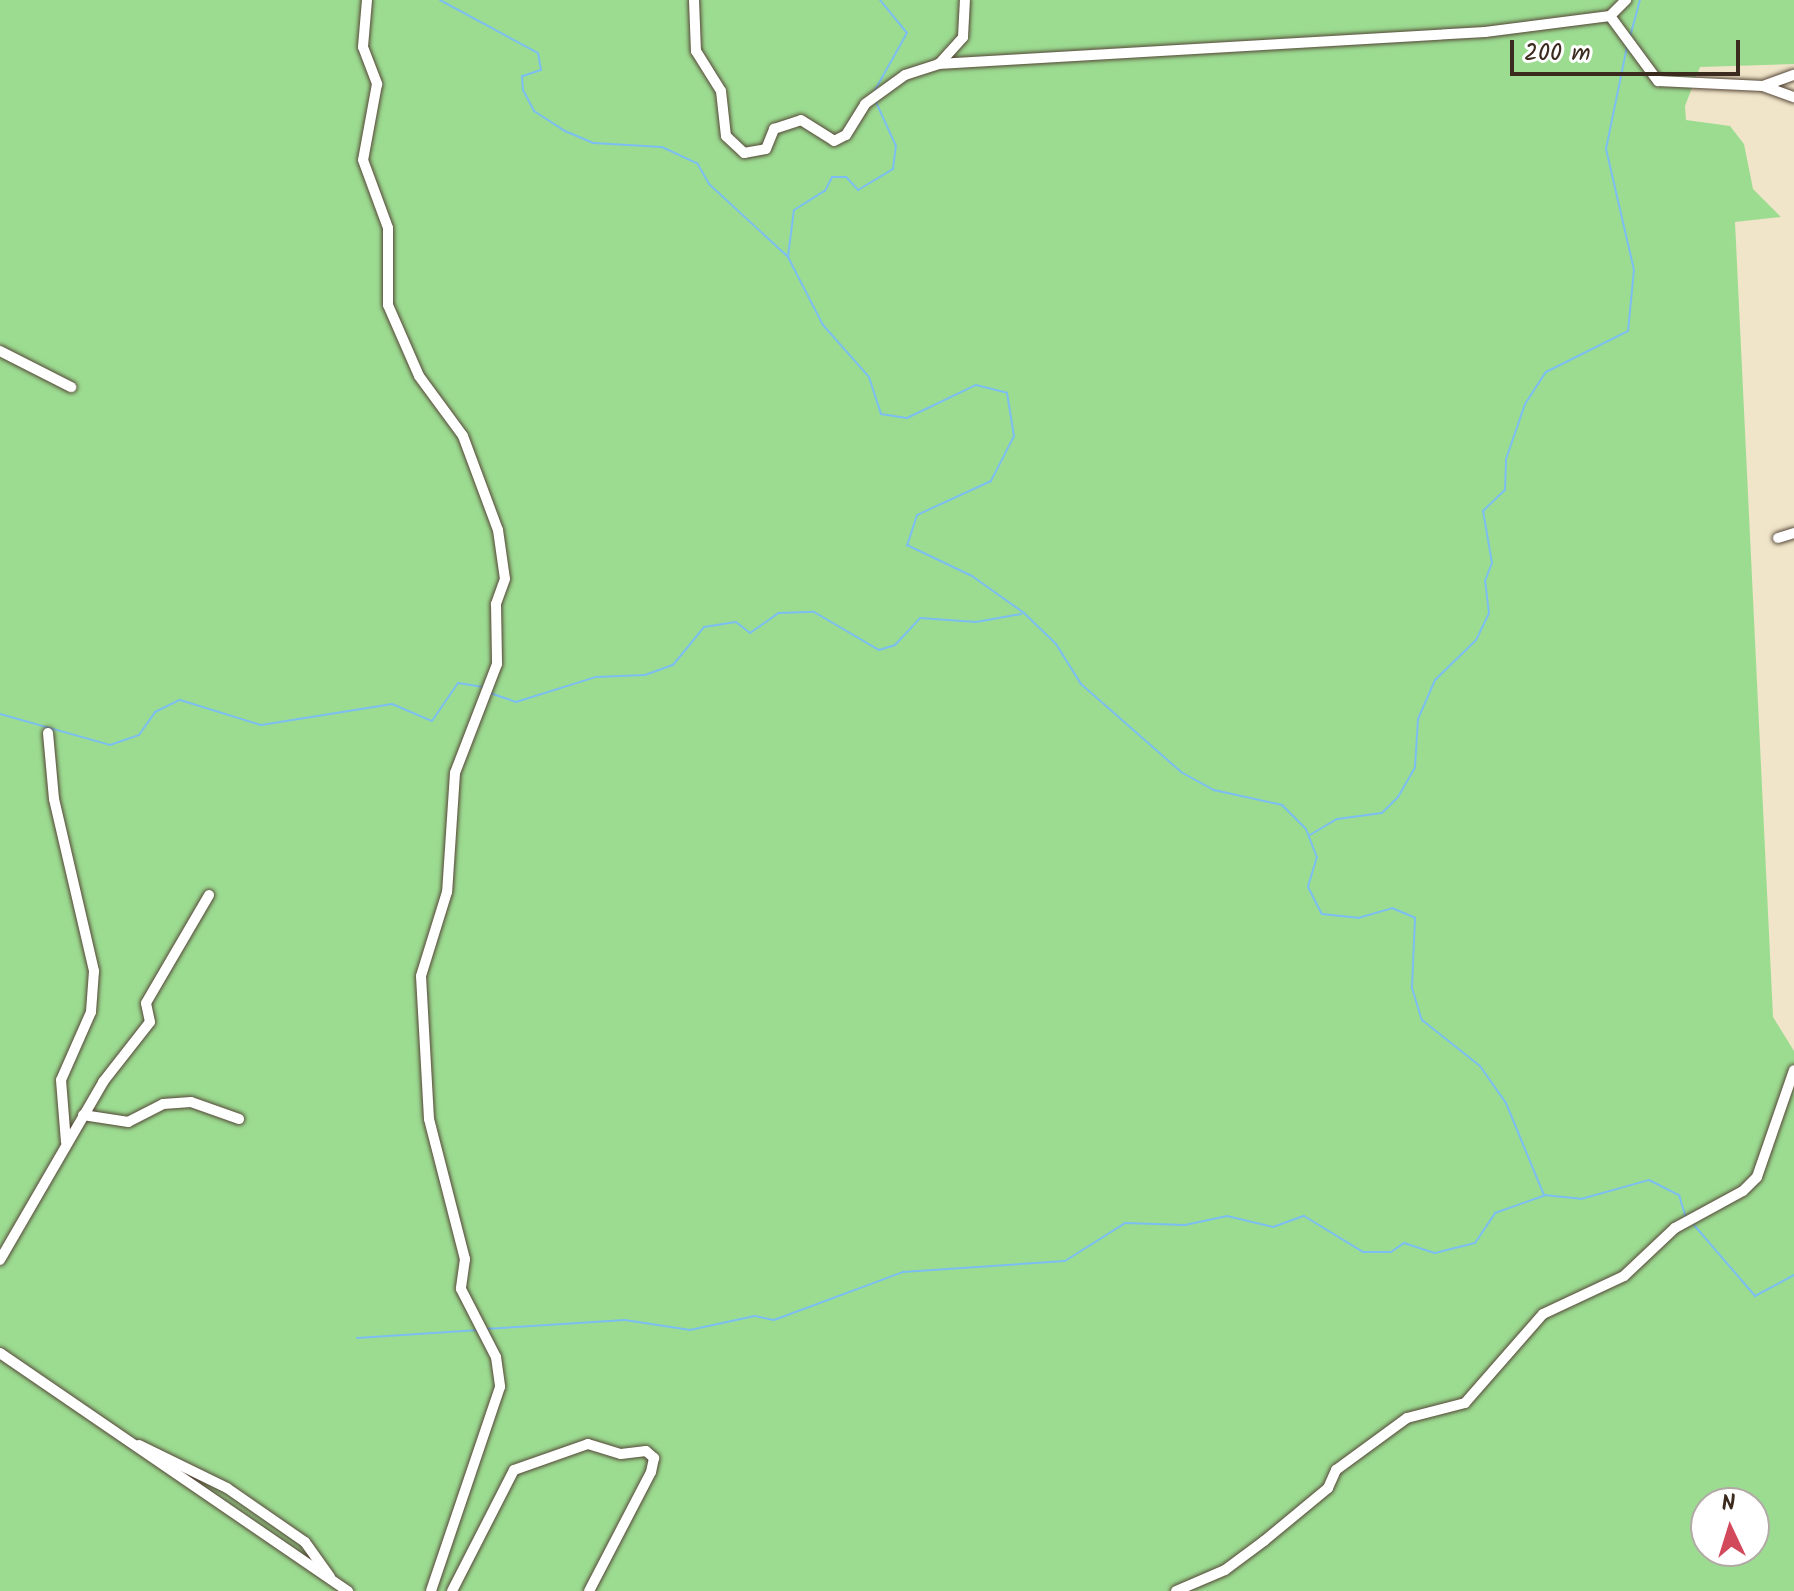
<!DOCTYPE html>
<html>
<head>
<meta charset="utf-8">
<style>
	body { margin:0 }
	#map { position:relative; width:1794px; height:1591px; overflow:hidden; background:#f0e5c9; font-family:Kalam,sans-serif }
	div>[style] { position:absolute }
	[style*='--x'] { left:calc(var(--x)*1px); top:calc(var(--y)*1px); width:calc(var(--w)*1px); rotate:calc(var(--a)*1deg) }
	.green>* { inset:0; background:#9cdc91 }
	.stream>* { height:2px; margin:-1px; padding:0 1px; transform-origin:1px; border-radius:1px; background:#7cbef1 }
	.roads { filter:drop-shadow(0 0 2px #564638) drop-shadow(0 0 2px #564638) }
	.minor>* { height:10px; margin:-5px; padding:0 5px; transform-origin:5px; border-radius:5px; background:#fff }
	span { translate:-50% -50%; white-space:nowrap; text-align:center; line-height:1.15; -webkit-text-stroke:8px #fff; paint-order:stroke }
	.north { position:absolute; left:1690px; top:1487px; width:80px; height:80px; box-sizing:border-box; background:#fff; border:2px solid #b1aaa5; border-radius:50%; rotate:356deg; font-size:22px; font-weight:700; line-height:32px; text-align:center; color:#3b2a1e }
	.north::after { content:''; display:block; margin:auto; width:28px; height:36px; background:#d1495b; clip-path:polygon(50% 0,100% 100%,50% 72%,0 100%) }
	.scale { position:absolute; left:1510px; top:40px; width:230px; height:36px; box-sizing:border-box; border:4px solid #3b2a1e; border-top:0; padding-left:10px; font-size:24px; line-height:28px; white-space:nowrap; color:#3b2a1e; -webkit-text-stroke:6px #fff; paint-order:stroke }
</style>
</head>
<body>
<div id="map">
	<div class="green">
		<i style="clip-path:polygon(evenodd,0 0,1794px 0,1794px 64px,1700px 67px,1685px 106px,1686px 120px,1730px 126px,1744px 144px,1753px 189px,1781px 217px,1735px 222px,1773px 1017px,1794px 1051px,1794px 1591px,0 1591px,0 0,1706px 1503px,1754px 1503px,1754px 1551px,1706px 1551px,1706px 1503px)"></i>
	</div>
	<div class="stream">
		<i style="--x:440;--y:0;--w:111;--a:28.4"></i>
		<i style="--x:538;--y:53;--w:17;--a:80"></i>
		<i style="--x:541;--y:70;--w:20;--a:162"></i>
		<i style="--x:522;--y:76;--w:14;--a:86"></i>
		<i style="--x:523;--y:90;--w:24;--a:62"></i>
		<i style="--x:534;--y:111;--w:37;--a:33"></i>
		<i style="--x:565;--y:131;--w:30;--a:23"></i>
		<i style="--x:593;--y:143;--w:69;--a:3.3"></i>
		<i style="--x:662;--y:147;--w:38;--a:25"></i>
		<i style="--x:697;--y:163;--w:24;--a:60"></i>
		<i style="--x:709;--y:184;--w:108;--a:42.7"></i>
		<i style="--x:788;--y:257;--w:76;--a:62.8"></i>
		<i style="--x:823;--y:325;--w:69;--a:48.5"></i>
		<i style="--x:869;--y:377;--w:39;--a:72"></i>
		<i style="--x:881;--y:414;--w:26;--a:9"></i>
		<i style="--x:907;--y:418;--w:76;--a:-25.6"></i>
		<i style="--x:976;--y:385;--w:32;--a:14"></i>
		<i style="--x:1007;--y:393;--w:44;--a:80.8"></i>
		<i style="--x:1014;--y:436;--w:51;--a:117.1"></i>
		<i style="--x:991;--y:481;--w:81;--a:155.3"></i>
		<i style="--x:917;--y:515;--w:32;--a:108"></i>
		<i style="--x:907;--y:545;--w:72;--a:25.5"></i>
		<i style="--x:972;--y:576;--w:64;--a:35.4"></i>
		<i style="--x:1024;--y:613;--w:45;--a:44.1"></i>
		<i style="--x:1056;--y:644;--w:47;--a:58"></i>
		<i style="--x:1081;--y:684;--w:133;--a:41.3"></i>
		<i style="--x:1181;--y:772;--w:38;--a:29"></i>
		<i style="--x:1214;--y:790;--w:70;--a:12.4"></i>
		<i style="--x:1282;--y:805;--w:34;--a:45"></i>
		<i style="--x:1306;--y:829;--w:30;--a:69"></i>
		<i style="--x:1317;--y:857;--w:31;--a:107"></i>
		<i style="--x:1308;--y:887;--w:30;--a:63"></i>
		<i style="--x:1322;--y:914;--w:36;--a:6"></i>
		<i style="--x:1358;--y:918;--w:35;--a:-16"></i>
		<i style="--x:1392;--y:908;--w:25;--a:23"></i>
		<i style="--x:1415;--y:918;--w:70;--a:92.5"></i>
		<i style="--x:1412;--y:988;--w:34;--a:73"></i>
		<i style="--x:1422;--y:1020;--w:74;--a:38.4"></i>
		<i style="--x:1480;--y:1066;--w:45;--a:54.9"></i>
		<i style="--x:1506;--y:1103;--w:100;--a:67.6"></i>
		<i style="--x:1544;--y:1195;--w:37;--a:6"></i>
		<i style="--x:1581;--y:1199;--w:71;--a:-15.6"></i>
		<i style="--x:1649;--y:1180;--w:34;--a:27"></i>
		<i style="--x:1679;--y:1195;--w:24;--a:73"></i>
		<i style="--x:1630;--y:37;--w:38;--a:-75"></i>
		<i style="--x:875;--y:90;--w:65;--a:-60.7"></i>
		<i style="--x:907;--y:33;--w:43;--a:-129.3"></i>
		<i style="--x:788;--y:256;--w:46;--a:-82.6"></i>
		<i style="--x:794;--y:210;--w:36;--a:-32"></i>
		<i style="--x:825;--y:191;--w:16;--a:-63"></i>
		<i style="--x:832;--y:177;--w:14;--a:0"></i>
		<i style="--x:846;--y:177;--w:18;--a:47"></i>
		<i style="--x:858;--y:190;--w:41;--a:-31"></i>
		<i style="--x:893;--y:169;--w:23;--a:-83"></i>
		<i style="--x:896;--y:146;--w:51;--a:-114.5"></i>
		<i style="--x:490;--y:693;--w:28;--a:19"></i>
		<i style="--x:516;--y:702;--w:84;--a:-17.4"></i>
		<i style="--x:596;--y:677;--w:49;--a:-2.3"></i>
		<i style="--x:645;--y:675;--w:30;--a:-20"></i>
		<i style="--x:673;--y:665;--w:49;--a:-50.8"></i>
		<i style="--x:704;--y:627;--w:32;--a:-9"></i>
		<i style="--x:736;--y:622;--w:18;--a:38"></i>
		<i style="--x:750;--y:633;--w:35;--a:-35"></i>
		<i style="--x:779;--y:613;--w:35;--a:-2"></i>
		<i style="--x:814;--y:612;--w:75;--a:30.3"></i>
		<i style="--x:879;--y:650;--w:17;--a:-17"></i>
		<i style="--x:895;--y:645;--w:37;--a:-47"></i>
		<i style="--x:920;--y:618;--w:56;--a:4.1"></i>
		<i style="--x:976;--y:622;--w:46;--a:-10.1"></i>
		<i style="--x:0;--y:714;--w:114;--a:15.7"></i>
		<i style="--x:110;--y:745;--w:31;--a:-19"></i>
		<i style="--x:139;--y:735;--w:28;--a:-55"></i>
		<i style="--x:155;--y:712;--w:28;--a:-26"></i>
		<i style="--x:180;--y:700;--w:85;--a:17.2"></i>
		<i style="--x:261;--y:725;--w:133;--a:-9.1"></i>
		<i style="--x:392;--y:704;--w:43;--a:23"></i>
		<i style="--x:432;--y:721;--w:46;--a:-55.6"></i>
		<i style="--x:458;--y:683;--w:24;--a:9"></i>
		<i style="--x:1310;--y:835;--w:31;--a:-31"></i>
		<i style="--x:1337;--y:819;--w:45;--a:-7.6"></i>
		<i style="--x:1382;--y:813;--w:23;--a:-45"></i>
		<i style="--x:1398;--y:797;--w:34;--a:-60"></i>
		<i style="--x:1415;--y:767;--w:48;--a:-86.4"></i>
		<i style="--x:1418;--y:719;--w:43;--a:-66.4"></i>
		<i style="--x:1435;--y:680;--w:57;--a:-44.3"></i>
		<i style="--x:1476;--y:640;--w:30;--a:-64"></i>
		<i style="--x:1489;--y:613;--w:32;--a:-97"></i>
		<i style="--x:1485;--y:581;--w:19;--a:-69"></i>
		<i style="--x:1492;--y:563;--w:53;--a:-99.8"></i>
		<i style="--x:1483;--y:511;--w:30;--a:-44"></i>
		<i style="--x:1505;--y:490;--w:31;--a:-88"></i>
		<i style="--x:1506;--y:459;--w:58;--a:-70.9"></i>
		<i style="--x:1525;--y:404;--w:38;--a:-57"></i>
		<i style="--x:1546;--y:372;--w:92;--a:-26.6"></i>
		<i style="--x:1628;--y:331;--w:61;--a:-84.4"></i>
		<i style="--x:1634;--y:270;--w:124;--a:-103"></i>
		<i style="--x:1606;--y:149;--w:104;--a:-78.4"></i>
		<i style="--x:1694;--y:1225;--w:94;--a:49.3"></i>
		<i style="--x:1755;--y:1296;--w:44;--a:-28.3"></i>
		<i style="--x:485;--y:1329;--w:140;--a:-3.7"></i>
		<i style="--x:625;--y:1320;--w:66;--a:8.7"></i>
		<i style="--x:690;--y:1330;--w:66;--a:-12.2"></i>
		<i style="--x:755;--y:1316;--w:19;--a:12"></i>
		<i style="--x:774;--y:1320;--w:138;--a:-20.4"></i>
		<i style="--x:903;--y:1272;--w:162;--a:-3.9"></i>
		<i style="--x:1065;--y:1261;--w:71;--a:-32.3"></i>
		<i style="--x:1125;--y:1223;--w:60;--a:1.9"></i>
		<i style="--x:1185;--y:1225;--w:43;--a:-12.1"></i>
		<i style="--x:1227;--y:1216;--w:47;--a:13.4"></i>
		<i style="--x:1273;--y:1227;--w:33;--a:-20"></i>
		<i style="--x:1304;--y:1216;--w:69;--a:31.4"></i>
		<i style="--x:1363;--y:1252;--w:28;--a:0"></i>
		<i style="--x:1391;--y:1252;--w:16;--a:-35"></i>
		<i style="--x:1404;--y:1243;--w:33;--a:18"></i>
		<i style="--x:1435;--y:1253;--w:41;--a:-14"></i>
		<i style="--x:1475;--y:1243;--w:36;--a:-56"></i>
		<i style="--x:1495;--y:1213;--w:51;--a:-19.5"></i>
		<i style="--x:357;--y:1338;--w:122;--a:-3.8"></i>
	</div>
	<div class="roads">
		<div class="minor">
			<i style="--x:367;--y:0;--w:47;--a:94.9"></i>
			<i style="--x:363;--y:47;--w:40;--a:69"></i>
			<i style="--x:377;--y:84;--w:77;--a:100.4"></i>
			<i style="--x:363;--y:160;--w:72;--a:69.8"></i>
			<i style="--x:388;--y:228;--w:77;--a:90"></i>
			<i style="--x:388;--y:305;--w:77;--a:66.4"></i>
			<i style="--x:419;--y:376;--w:74;--a:53.7"></i>
			<i style="--x:463;--y:436;--w:100;--a:69.6"></i>
			<i style="--x:498;--y:530;--w:49;--a:81.9"></i>
			<i style="--x:505;--y:579;--w:27;--a:110"></i>
			<i style="--x:496;--y:604;--w:60;--a:89"></i>
			<i style="--x:497;--y:664;--w:117;--a:111.1"></i>
			<i style="--x:455;--y:773;--w:119;--a:93.8"></i>
			<i style="--x:447;--y:892;--w:88;--a:107.2"></i>
			<i style="--x:421;--y:976;--w:143;--a:86.8"></i>
			<i style="--x:429;--y:1119;--w:145;--a:75.6"></i>
			<i style="--x:465;--y:1259;--w:30;--a:98"></i>
			<i style="--x:461;--y:1289;--w:76;--a:62.8"></i>
			<i style="--x:496;--y:1357;--w:30;--a:82"></i>
			<i style="--x:500;--y:1387;--w:215;--a:108.7"></i>
			<i style="--x:694;--y:0;--w:51;--a:87.8"></i>
			<i style="--x:696;--y:51;--w:47;--a:58"></i>
			<i style="--x:721;--y:91;--w:45;--a:83.7"></i>
			<i style="--x:726;--y:136;--w:25;--a:43"></i>
			<i style="--x:744;--y:153;--w:22;--a:-10"></i>
			<i style="--x:766;--y:149;--w:22;--a:-68"></i>
			<i style="--x:774;--y:129;--w:28;--a:-18"></i>
			<i style="--x:801;--y:120;--w:39;--a:32"></i>
			<i style="--x:834;--y:141;--w:13;--a:-27"></i>
			<i style="--x:846;--y:135;--w:36;--a:-58"></i>
			<i style="--x:865;--y:104;--w:49;--a:-35.9"></i>
			<i style="--x:905;--y:75;--w:35;--a:-18"></i>
			<i style="--x:938;--y:64;--w:548;--a:-3.35"></i>
			<i style="--x:1485;--y:32;--w:126;--a:-7.3"></i>
			<i style="--x:1610;--y:16;--w:81;--a:53.6"></i>
			<i style="--x:1658;--y:81;--w:105;--a:2.7"></i>
			<i style="--x:1763;--y:86;--w:33;--a:-20"></i>
			<i style="--x:1610;--y:16;--w:23;--a:-45"></i>
			<i style="--x:939;--y:64;--w:36;--a:-48"></i>
			<i style="--x:963;--y:37;--w:37;--a:-87"></i>
			<i style="--x:1763;--y:86;--w:33;--a:20"></i>
			<i style="--x:0;--y:351;--w:80;--a:26.9"></i>
			<i style="--x:1778;--y:538;--w:17;--a:-17"></i>
			<i style="--x:48;--y:733;--w:66;--a:84.8"></i>
			<i style="--x:54;--y:799;--w:177;--a:76.9"></i>
			<i style="--x:94;--y:971;--w:41;--a:94.2"></i>
			<i style="--x:91;--y:1012;--w:74;--a:113.8"></i>
			<i style="--x:61;--y:1080;--w:62;--a:85.4"></i>
			<i style="--x:83;--y:1115;--w:46;--a:8.8"></i>
			<i style="--x:128;--y:1122;--w:39;--a:-27"></i>
			<i style="--x:163;--y:1104;--w:28;--a:-4"></i>
			<i style="--x:191;--y:1102;--w:51;--a:19.5"></i>
			<i style="--x:0;--y:1260;--w:206;--a:-59.9"></i>
			<i style="--x:103;--y:1082;--w:76;--a:-51.9"></i>
			<i style="--x:150;--y:1022;--w:19;--a:-102"></i>
			<i style="--x:146;--y:1003;--w:125;--a:-59.7"></i>
			<i style="--x:0;--y:1353;--w:422;--a:34.4"></i>
			<i style="--x:139;--y:1445;--w:98;--a:26"></i>
			<i style="--x:227;--y:1488;--w:95;--a:34.7"></i>
			<i style="--x:305;--y:1542;--w:43;--a:54.5"></i>
			<i style="--x:452;--y:1591;--w:136;--a:-62.9"></i>
			<i style="--x:514;--y:1470;--w:78;--a:-19.4"></i>
			<i style="--x:588;--y:1444;--w:34;--a:17"></i>
			<i style="--x:621;--y:1454;--w:25;--a:-7"></i>
			<i style="--x:646;--y:1451;--w:11;--a:41"></i>
			<i style="--x:654;--y:1458;--w:14;--a:102"></i>
			<i style="--x:651;--y:1472;--w:134;--a:117.5"></i>
			<i style="--x:1176;--y:1591;--w:53;--a:-23.2"></i>
			<i style="--x:1225;--y:1570;--w:49;--a:-36.6"></i>
			<i style="--x:1264;--y:1541;--w:83;--a:-39.6"></i>
			<i style="--x:1328;--y:1488;--w:20;--a:-66"></i>
			<i style="--x:1336;--y:1470;--w:88;--a:-36.2"></i>
			<i style="--x:1407;--y:1418;--w:60;--a:-14.5"></i>
			<i style="--x:1465;--y:1403;--w:118;--a:-48.8"></i>
			<i style="--x:1543;--y:1314;--w:89;--a:-25.1"></i>
			<i style="--x:1624;--y:1276;--w:70;--a:-43.3"></i>
			<i style="--x:1675;--y:1228;--w:77;--a:-28.6"></i>
			<i style="--x:1743;--y:1191;--w:20;--a:-45"></i>
			<i style="--x:1757;--y:1177;--w:113;--a:-70.9"></i>
		</div>
	</div>
	<div class="north">N</div>
	<div class="scale">200 m</div>
</div>
</body>
</html>
